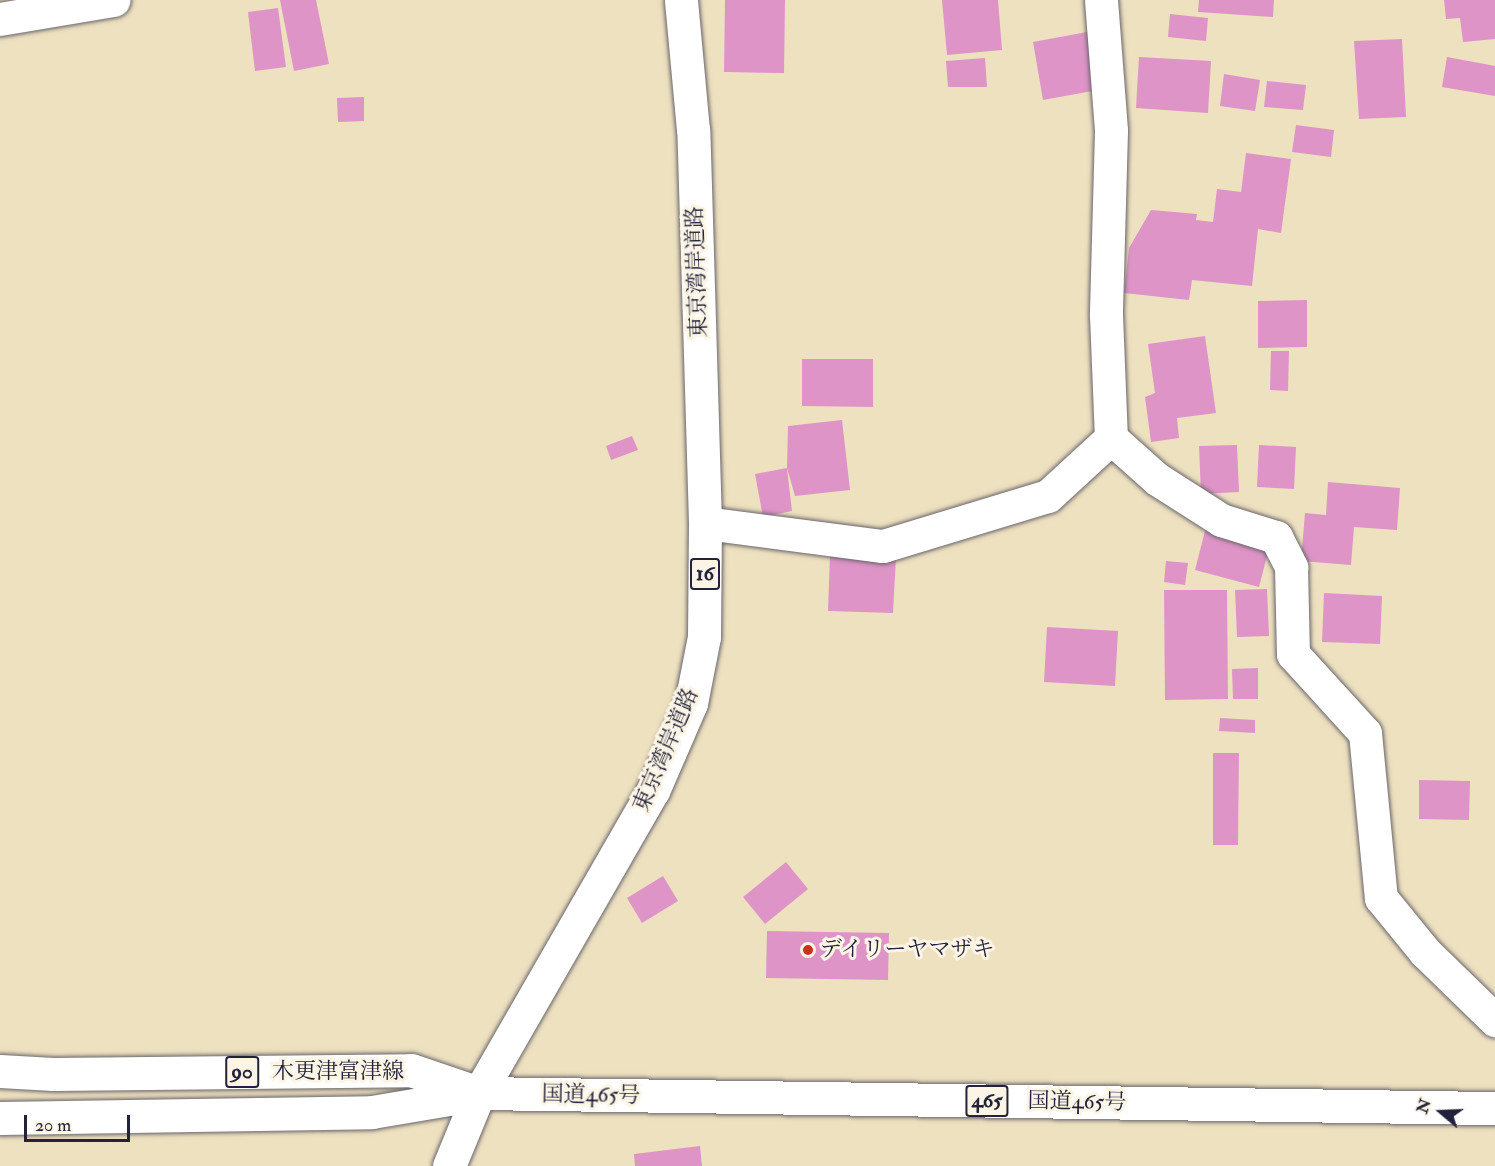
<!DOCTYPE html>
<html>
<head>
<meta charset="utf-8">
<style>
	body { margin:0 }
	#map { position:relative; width:1495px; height:1166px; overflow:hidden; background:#eee1c0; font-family:"IM FELL Double Pica","Noto Serif JP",serif }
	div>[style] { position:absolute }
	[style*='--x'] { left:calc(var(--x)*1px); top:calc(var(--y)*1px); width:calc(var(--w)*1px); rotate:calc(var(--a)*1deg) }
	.building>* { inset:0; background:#de94c7 }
	.roads { filter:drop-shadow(0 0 2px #69656a) drop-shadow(0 0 2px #69656a) }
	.street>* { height:33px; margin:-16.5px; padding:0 16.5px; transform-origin:16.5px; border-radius:16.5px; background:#fff }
	.primary>* { height:33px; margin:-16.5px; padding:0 16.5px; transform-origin:16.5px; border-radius:16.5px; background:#fff }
	.highway>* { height:33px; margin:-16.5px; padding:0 16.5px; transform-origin:16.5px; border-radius:16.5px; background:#fff }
	.dots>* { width:16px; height:16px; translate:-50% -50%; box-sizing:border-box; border:3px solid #fcf5e5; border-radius:50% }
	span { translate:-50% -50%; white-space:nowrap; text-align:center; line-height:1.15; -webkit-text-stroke:6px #fcf5e5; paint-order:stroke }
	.shield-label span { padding:2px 4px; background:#fcf5e5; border:2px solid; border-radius:4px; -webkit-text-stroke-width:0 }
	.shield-label { font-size:21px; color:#22223b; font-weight:700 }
	.street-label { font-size:22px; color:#22223b }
	.poi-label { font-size:22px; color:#22223b }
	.left { translate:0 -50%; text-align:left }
	.north { position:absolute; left:1411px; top:1082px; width:60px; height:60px; -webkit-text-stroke:4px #fcf5e5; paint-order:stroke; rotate:289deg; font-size:16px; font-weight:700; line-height:24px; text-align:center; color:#22223b }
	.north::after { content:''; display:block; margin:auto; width:21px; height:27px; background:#22223b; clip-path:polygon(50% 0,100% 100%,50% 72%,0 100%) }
	.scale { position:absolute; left:24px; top:1115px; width:106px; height:27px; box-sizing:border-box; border:3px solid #22223b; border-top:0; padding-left:8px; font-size:18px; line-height:21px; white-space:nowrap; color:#22223b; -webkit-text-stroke:4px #fcf5e5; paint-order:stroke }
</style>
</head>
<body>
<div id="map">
	<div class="building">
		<i style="clip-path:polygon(280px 0,316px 0,329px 64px,294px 71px)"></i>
		<i style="clip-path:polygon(725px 0,785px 0,784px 73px,724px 72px)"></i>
		<i style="clip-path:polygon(942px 0,998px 0,1002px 50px,947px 55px)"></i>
		<i style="clip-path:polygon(1199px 0,1274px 0,1273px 17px,1198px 12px)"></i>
		<i style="clip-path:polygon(1444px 0,1495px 0,1495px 39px,1463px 42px,1460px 18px,1446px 19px)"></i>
		<i style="clip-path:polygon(278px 8px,286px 67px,255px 71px,248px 12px)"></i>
		<i style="clip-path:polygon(1170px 14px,1208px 18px,1206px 41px,1168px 37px)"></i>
		<i style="clip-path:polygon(1087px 32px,1098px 90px,1043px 100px,1033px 42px)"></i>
		<i style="clip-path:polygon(1402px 39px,1406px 117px,1359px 119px,1354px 41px)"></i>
		<i style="clip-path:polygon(1139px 57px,1211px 61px,1208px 113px,1136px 108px)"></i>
		<i style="clip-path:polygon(1447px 57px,1495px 66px,1495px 96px,1442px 87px)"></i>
		<i style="clip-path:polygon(985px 58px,987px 87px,948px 87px,946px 61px)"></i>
		<i style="clip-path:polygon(1224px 74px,1260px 80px,1255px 111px,1220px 106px)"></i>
		<i style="clip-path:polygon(1267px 81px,1306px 85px,1303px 110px,1264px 107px)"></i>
		<i style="clip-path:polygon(364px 97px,364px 121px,338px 122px,337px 98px)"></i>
		<i style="clip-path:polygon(1296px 125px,1334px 130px,1331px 157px,1292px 152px)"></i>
		<i style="clip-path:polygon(1246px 153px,1291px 159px,1281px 233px,1258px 229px,1252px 286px,1192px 280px,1189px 300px,1124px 293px,1129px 248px,1151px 210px,1197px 214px,1196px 220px,1213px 222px,1217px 189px,1241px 192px)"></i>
		<i style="clip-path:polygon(1307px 300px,1307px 347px,1258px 348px,1258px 301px)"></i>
		<i style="clip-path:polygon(1205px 336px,1216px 413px,1177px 418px,1179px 438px,1151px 442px,1145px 397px,1155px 393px,1148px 344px)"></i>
		<i style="clip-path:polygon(1271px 351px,1289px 351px,1288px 391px,1270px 390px)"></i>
		<i style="clip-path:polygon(802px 359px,873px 359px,873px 407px,802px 406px)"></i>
		<i style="clip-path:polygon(842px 420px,850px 490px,795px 496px,787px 468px,792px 511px,763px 517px,755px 474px,787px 468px,788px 426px)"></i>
		<i style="clip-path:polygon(632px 436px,638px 450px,611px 460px,606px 446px)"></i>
		<i style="clip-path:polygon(1237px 445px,1239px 492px,1201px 494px,1199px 446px)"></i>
		<i style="clip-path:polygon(1259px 445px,1296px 447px,1294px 489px,1257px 487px)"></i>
		<i style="clip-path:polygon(1328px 482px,1400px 488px,1397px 530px,1354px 527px,1351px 565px,1301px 561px,1305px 513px,1326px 515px)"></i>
		<i style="clip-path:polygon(1205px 531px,1269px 548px,1259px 587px,1195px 570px)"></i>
		<i style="clip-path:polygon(830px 555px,896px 557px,893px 613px,828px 611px)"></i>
		<i style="clip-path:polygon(1166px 561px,1188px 563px,1185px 585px,1164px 582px)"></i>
		<i style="clip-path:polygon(1267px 589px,1269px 636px,1237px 637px,1235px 590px)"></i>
		<i style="clip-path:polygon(1164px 590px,1227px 590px,1228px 699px,1165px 700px)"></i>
		<i style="clip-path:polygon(1324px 593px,1382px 596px,1380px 644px,1322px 642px)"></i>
		<i style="clip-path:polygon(1047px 627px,1118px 631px,1115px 686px,1044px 682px)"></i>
		<i style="clip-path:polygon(1258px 668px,1258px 699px,1233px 699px,1232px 669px)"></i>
		<i style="clip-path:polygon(1220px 718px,1255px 720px,1255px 733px,1219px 731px)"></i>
		<i style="clip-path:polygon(1213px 753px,1239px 753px,1238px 845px,1213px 845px)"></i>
		<i style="clip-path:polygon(1419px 780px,1470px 781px,1469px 820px,1419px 819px)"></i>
		<i style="clip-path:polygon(786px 862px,808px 889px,765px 924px,743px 897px)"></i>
		<i style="clip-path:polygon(663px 876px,678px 901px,642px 923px,627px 898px)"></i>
		<i style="clip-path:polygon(767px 931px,889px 933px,888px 980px,766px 978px)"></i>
		<i style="clip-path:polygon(700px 1146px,702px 1166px,635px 1166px,634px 1154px)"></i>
	</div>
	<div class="roads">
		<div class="street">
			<i style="--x:1101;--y:0;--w:131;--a:85.6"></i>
			<i style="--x:1111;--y:131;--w:184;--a:91.6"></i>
			<i style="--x:1106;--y:315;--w:123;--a:87.7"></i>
			<i style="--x:1111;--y:438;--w:62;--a:41.7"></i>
			<i style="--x:1157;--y:479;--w:76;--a:32.6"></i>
			<i style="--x:1221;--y:520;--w:58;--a:17.2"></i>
			<i style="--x:1276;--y:537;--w:34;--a:63"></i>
			<i style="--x:1291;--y:567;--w:87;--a:88.7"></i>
			<i style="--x:1293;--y:654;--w:107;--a:47.7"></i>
			<i style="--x:1365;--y:733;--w:166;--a:84.5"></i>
			<i style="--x:1381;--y:898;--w:70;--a:50.8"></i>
			<i style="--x:1425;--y:952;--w:98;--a:44.2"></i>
			<i style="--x:0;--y:19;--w:115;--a:-9.5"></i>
			<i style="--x:705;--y:523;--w:179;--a:7.4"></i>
			<i style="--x:883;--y:546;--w:172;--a:-16.9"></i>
			<i style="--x:1048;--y:496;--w:86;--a:-42.6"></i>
		</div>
		<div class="primary">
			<i style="--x:0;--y:1071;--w:53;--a:3.2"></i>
			<i style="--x:53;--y:1074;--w:358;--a:-0.6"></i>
			<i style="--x:411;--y:1070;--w:72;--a:18.7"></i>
			<i style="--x:0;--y:1118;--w:372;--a:-0.9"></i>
			<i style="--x:372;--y:1112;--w:108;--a:-9.6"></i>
		</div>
		<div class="highway">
			<i style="--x:479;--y:1093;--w:1016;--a:0.85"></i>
			<i style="--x:449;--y:1166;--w:79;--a:-67.7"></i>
			<i style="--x:479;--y:1093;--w:349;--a:-60.1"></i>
			<i style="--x:653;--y:791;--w:96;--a:-66.6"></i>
			<i style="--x:691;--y:703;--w:67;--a:-78.9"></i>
			<i style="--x:704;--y:637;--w:114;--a:-89.5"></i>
			<i style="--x:705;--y:523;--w:393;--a:-91.7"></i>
			<i style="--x:693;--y:130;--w:131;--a:-95.3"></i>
		</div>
	</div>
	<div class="dots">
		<i style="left:808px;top:950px;background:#c8321e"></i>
	</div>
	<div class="shield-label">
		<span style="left:705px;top:574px">16</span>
		<span style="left:242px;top:1072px">90</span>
		<span style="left:987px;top:1101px">465</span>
	</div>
	<div class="street-label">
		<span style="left:697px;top:272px;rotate:-92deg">東京湾岸道路</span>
		<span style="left:666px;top:750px;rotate:-67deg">東京湾岸道路</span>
		<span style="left:338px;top:1072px">木更津富津線</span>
		<span style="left:591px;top:1095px;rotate:1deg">国道465号</span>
		<span style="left:1077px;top:1102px;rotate:1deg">国道465号</span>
	</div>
	<div class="poi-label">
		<span class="left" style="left:820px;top:950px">デイリーヤマザキ</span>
	</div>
	<div class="north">N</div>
	<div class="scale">20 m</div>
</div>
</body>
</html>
